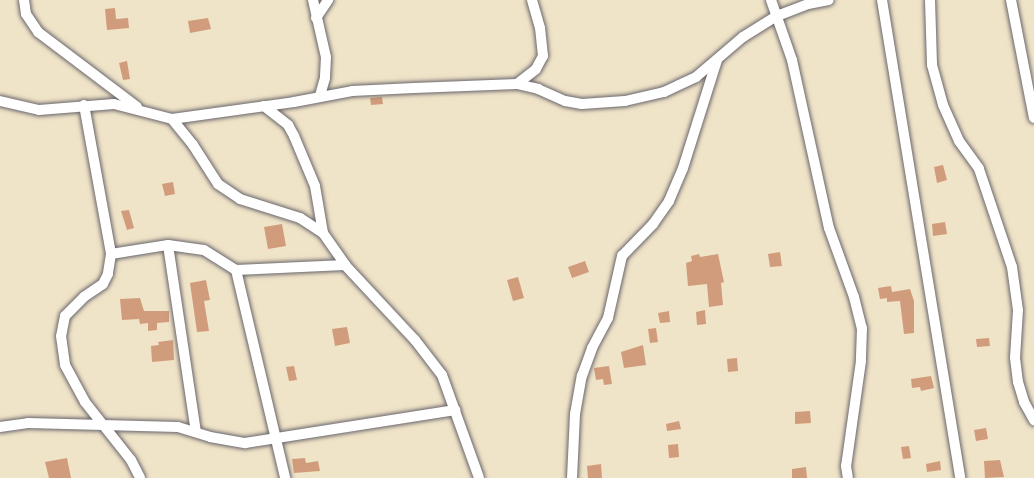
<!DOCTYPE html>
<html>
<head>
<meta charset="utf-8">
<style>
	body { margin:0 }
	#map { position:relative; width:1034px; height:478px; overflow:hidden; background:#f0e4c8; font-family:"IM FELL DW Pica",serif }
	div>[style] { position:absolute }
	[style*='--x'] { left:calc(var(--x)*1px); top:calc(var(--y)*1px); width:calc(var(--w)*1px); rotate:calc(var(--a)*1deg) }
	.building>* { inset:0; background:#d19c7b }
	.roads { filter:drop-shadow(0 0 2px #6a666c) drop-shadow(0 0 2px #6a666c) }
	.minor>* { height:10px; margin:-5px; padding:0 5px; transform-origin:5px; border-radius:5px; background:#fff }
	span { translate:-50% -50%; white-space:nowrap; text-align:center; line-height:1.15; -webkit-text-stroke:4.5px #f7f3e8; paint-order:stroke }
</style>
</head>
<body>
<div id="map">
	<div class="building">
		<i style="clip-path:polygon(115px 8px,116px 19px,128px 18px,129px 28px,107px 30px,105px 9px)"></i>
		<i style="clip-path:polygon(208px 18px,211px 29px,190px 33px,188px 21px)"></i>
		<i style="clip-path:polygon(127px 61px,130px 79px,123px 80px,119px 63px)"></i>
		<i style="clip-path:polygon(382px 97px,383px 104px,371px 105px,370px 98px)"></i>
		<i style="clip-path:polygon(943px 165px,947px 180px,937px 183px,934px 167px)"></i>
		<i style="clip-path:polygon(173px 182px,175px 194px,165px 196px,162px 184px)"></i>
		<i style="clip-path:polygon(129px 210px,134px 228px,127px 230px,121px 211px)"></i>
		<i style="clip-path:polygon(945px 222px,947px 234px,933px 236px,932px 224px)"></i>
		<i style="clip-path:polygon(282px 224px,286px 246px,268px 249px,264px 227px)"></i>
		<i style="clip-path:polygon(780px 252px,782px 266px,770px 267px,768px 254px)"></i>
		<i style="clip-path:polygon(699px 254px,700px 257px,718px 254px,724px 282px,721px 283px,723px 305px,709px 307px,707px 284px,688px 286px,686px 263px,692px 261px,691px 256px)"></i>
		<i style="clip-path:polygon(585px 261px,589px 272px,572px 278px,568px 267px)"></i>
		<i style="clip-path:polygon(518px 277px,524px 298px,513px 301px,507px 280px)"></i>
		<i style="clip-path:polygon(206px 280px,210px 300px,204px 301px,209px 331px,197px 332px,190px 283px)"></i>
		<i style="clip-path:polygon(891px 286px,892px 292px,910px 289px,914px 301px,914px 333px,904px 334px,900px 301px,887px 302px,887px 298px,880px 299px,878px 288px)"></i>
		<i style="clip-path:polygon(140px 298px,144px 311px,169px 311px,169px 322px,157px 323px,157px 330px,148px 331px,148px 323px,140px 324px,139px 319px,122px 320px,120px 299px)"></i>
		<i style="clip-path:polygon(705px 310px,706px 324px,697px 325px,696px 312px)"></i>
		<i style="clip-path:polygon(669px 311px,670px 322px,660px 323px,658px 313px)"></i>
		<i style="clip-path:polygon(347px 327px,350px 343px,335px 346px,332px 329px)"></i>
		<i style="clip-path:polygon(656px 328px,658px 342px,650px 343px,648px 329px)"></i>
		<i style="clip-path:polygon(989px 338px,990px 346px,977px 347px,976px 339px)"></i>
		<i style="clip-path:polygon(173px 340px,174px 360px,152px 362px,151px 346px,159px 345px,158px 342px)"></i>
		<i style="clip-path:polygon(643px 345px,646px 365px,624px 368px,621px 352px)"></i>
		<i style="clip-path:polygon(737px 358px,738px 371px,728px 372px,727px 359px)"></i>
		<i style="clip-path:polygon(294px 366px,297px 380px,289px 381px,286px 367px)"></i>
		<i style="clip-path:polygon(609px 366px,612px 384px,604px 385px,603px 379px,596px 380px,594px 368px)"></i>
		<i style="clip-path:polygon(931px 376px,934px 388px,921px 391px,920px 387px,912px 388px,911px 379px)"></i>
		<i style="clip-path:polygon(810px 411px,811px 423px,795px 424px,795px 412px)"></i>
		<i style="clip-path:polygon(679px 421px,681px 429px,667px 431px,666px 424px)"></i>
		<i style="clip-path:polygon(986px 428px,988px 439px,976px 441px,974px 430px)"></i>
		<i style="clip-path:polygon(678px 444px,679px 457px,669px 458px,668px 445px)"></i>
		<i style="clip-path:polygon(909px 446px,911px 458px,903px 459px,901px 447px)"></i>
		<i style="clip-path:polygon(67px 458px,71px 478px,49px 478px,45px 462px)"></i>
		<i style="clip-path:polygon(305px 458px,306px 463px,318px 461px,320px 471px,294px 473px,292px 459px)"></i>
		<i style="clip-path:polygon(1000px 460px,1004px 477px,985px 478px,984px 461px)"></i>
		<i style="clip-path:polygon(940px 461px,941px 470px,927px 472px,926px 464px)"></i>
		<i style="clip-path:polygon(601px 464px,602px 478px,588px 478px,587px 466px)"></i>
		<i style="clip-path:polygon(806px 467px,807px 478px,792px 478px,792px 469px)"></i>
	</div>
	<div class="roads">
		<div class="minor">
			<i style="--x:24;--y:0;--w:14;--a:82"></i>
			<i style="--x:26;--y:14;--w:22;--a:56"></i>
			<i style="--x:38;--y:32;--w:124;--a:37.1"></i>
			<i style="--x:313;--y:0;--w:58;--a:77.2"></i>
			<i style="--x:326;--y:57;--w:21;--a:93"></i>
			<i style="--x:325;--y:78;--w:19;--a:106"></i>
			<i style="--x:771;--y:0;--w:64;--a:70.7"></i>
			<i style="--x:792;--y:60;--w:172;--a:77.6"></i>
			<i style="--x:829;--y:228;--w:73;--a:70.1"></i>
			<i style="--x:854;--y:297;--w:32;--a:76"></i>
			<i style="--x:862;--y:328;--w:33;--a:92"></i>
			<i style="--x:861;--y:361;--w:106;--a:98.1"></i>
			<i style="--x:846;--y:466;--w:12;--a:81"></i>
			<i style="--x:882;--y:0;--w:484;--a:80.7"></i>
			<i style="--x:930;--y:0;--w:65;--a:88.2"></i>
			<i style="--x:932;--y:65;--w:41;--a:74.6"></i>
			<i style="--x:943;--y:105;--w:39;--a:66"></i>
			<i style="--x:959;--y:141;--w:34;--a:54"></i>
			<i style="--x:979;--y:169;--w:103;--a:71.4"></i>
			<i style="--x:1012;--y:267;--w:43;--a:82.1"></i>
			<i style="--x:1018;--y:310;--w:48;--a:93.6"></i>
			<i style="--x:1015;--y:358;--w:24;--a:83"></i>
			<i style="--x:1018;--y:382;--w:21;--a:73"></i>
			<i style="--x:1024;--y:402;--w:21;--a:61"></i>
			<i style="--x:1011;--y:0;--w:120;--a:79"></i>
			<i style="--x:316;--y:18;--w:22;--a:-56"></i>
			<i style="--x:517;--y:84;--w:24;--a:-38"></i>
			<i style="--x:536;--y:69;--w:15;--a:-62"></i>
			<i style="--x:543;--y:56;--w:28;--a:-96"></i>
			<i style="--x:540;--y:28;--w:29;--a:-106"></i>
			<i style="--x:0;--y:101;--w:40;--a:13"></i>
			<i style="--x:39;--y:110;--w:75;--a:-4.6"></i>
			<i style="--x:114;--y:104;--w:60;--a:14.5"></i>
			<i style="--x:172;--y:119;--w:123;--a:-7.9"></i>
			<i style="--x:294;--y:102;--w:59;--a:-10.7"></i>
			<i style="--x:352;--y:91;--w:62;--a:-2.8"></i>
			<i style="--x:414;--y:88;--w:103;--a:-2.2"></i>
			<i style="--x:517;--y:84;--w:22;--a:13"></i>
			<i style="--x:538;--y:89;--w:30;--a:24"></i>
			<i style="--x:565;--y:101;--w:17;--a:10"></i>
			<i style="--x:582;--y:104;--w:43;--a:-4"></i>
			<i style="--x:625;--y:101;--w:40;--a:-13"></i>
			<i style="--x:664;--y:92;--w:35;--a:-25"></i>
			<i style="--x:696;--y:77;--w:62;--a:-40.4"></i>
			<i style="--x:743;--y:37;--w:40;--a:-32"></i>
			<i style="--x:777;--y:16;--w:33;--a:-21"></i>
			<i style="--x:808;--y:4;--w:21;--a:-11"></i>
			<i style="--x:84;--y:105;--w:151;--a:79.7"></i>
			<i style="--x:111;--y:254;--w:20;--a:99"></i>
			<i style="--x:108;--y:274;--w:11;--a:117"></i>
			<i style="--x:103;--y:284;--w:23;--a:146"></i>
			<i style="--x:84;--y:297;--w:27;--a:135"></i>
			<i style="--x:65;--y:316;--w:20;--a:101"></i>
			<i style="--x:61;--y:336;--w:29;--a:82"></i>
			<i style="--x:65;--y:365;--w:42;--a:61.6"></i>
			<i style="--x:85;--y:402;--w:74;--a:51.6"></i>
			<i style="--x:131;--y:460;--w:20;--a:63"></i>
			<i style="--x:264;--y:106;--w:31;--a:38"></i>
			<i style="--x:288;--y:125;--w:13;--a:61"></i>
			<i style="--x:294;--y:136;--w:54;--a:67.2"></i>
			<i style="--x:315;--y:186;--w:48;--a:80.3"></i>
			<i style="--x:172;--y:119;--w:33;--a:51"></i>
			<i style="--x:193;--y:145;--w:46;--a:57.3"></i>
			<i style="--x:218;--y:184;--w:27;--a:34"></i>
			<i style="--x:240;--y:199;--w:63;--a:17.6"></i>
			<i style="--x:300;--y:218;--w:27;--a:33"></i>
			<i style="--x:323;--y:233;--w:39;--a:55"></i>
			<i style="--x:345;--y:265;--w:103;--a:47"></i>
			<i style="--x:415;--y:340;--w:44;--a:52.4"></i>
			<i style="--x:442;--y:375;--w:109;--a:70.2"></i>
			<i style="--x:168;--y:245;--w:189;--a:81.5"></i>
			<i style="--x:111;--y:254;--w:58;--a:-9"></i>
			<i style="--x:168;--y:245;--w:36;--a:8"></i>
			<i style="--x:204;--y:250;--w:38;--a:32"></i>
			<i style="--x:236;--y:270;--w:109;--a:-2.6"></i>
			<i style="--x:236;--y:270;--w:214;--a:76.7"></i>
			<i style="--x:0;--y:427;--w:28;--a:-8"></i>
			<i style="--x:28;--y:423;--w:150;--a:1.5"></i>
			<i style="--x:178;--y:427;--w:34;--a:17"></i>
			<i style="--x:210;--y:437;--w:36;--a:10"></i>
			<i style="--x:245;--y:443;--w:213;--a:-8.9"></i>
			<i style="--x:572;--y:478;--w:64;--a:-87.3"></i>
			<i style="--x:575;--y:414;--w:39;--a:-80"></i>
			<i style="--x:582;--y:376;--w:30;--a:-70"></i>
			<i style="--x:592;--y:348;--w:34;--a:-62"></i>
			<i style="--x:608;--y:318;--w:64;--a:-77.3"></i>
			<i style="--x:622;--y:256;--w:45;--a:-45.9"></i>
			<i style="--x:653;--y:224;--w:28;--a:-55"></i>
			<i style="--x:669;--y:201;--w:36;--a:-67"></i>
			<i style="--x:683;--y:168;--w:113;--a:-72.5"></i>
		</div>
	</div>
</div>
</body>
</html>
